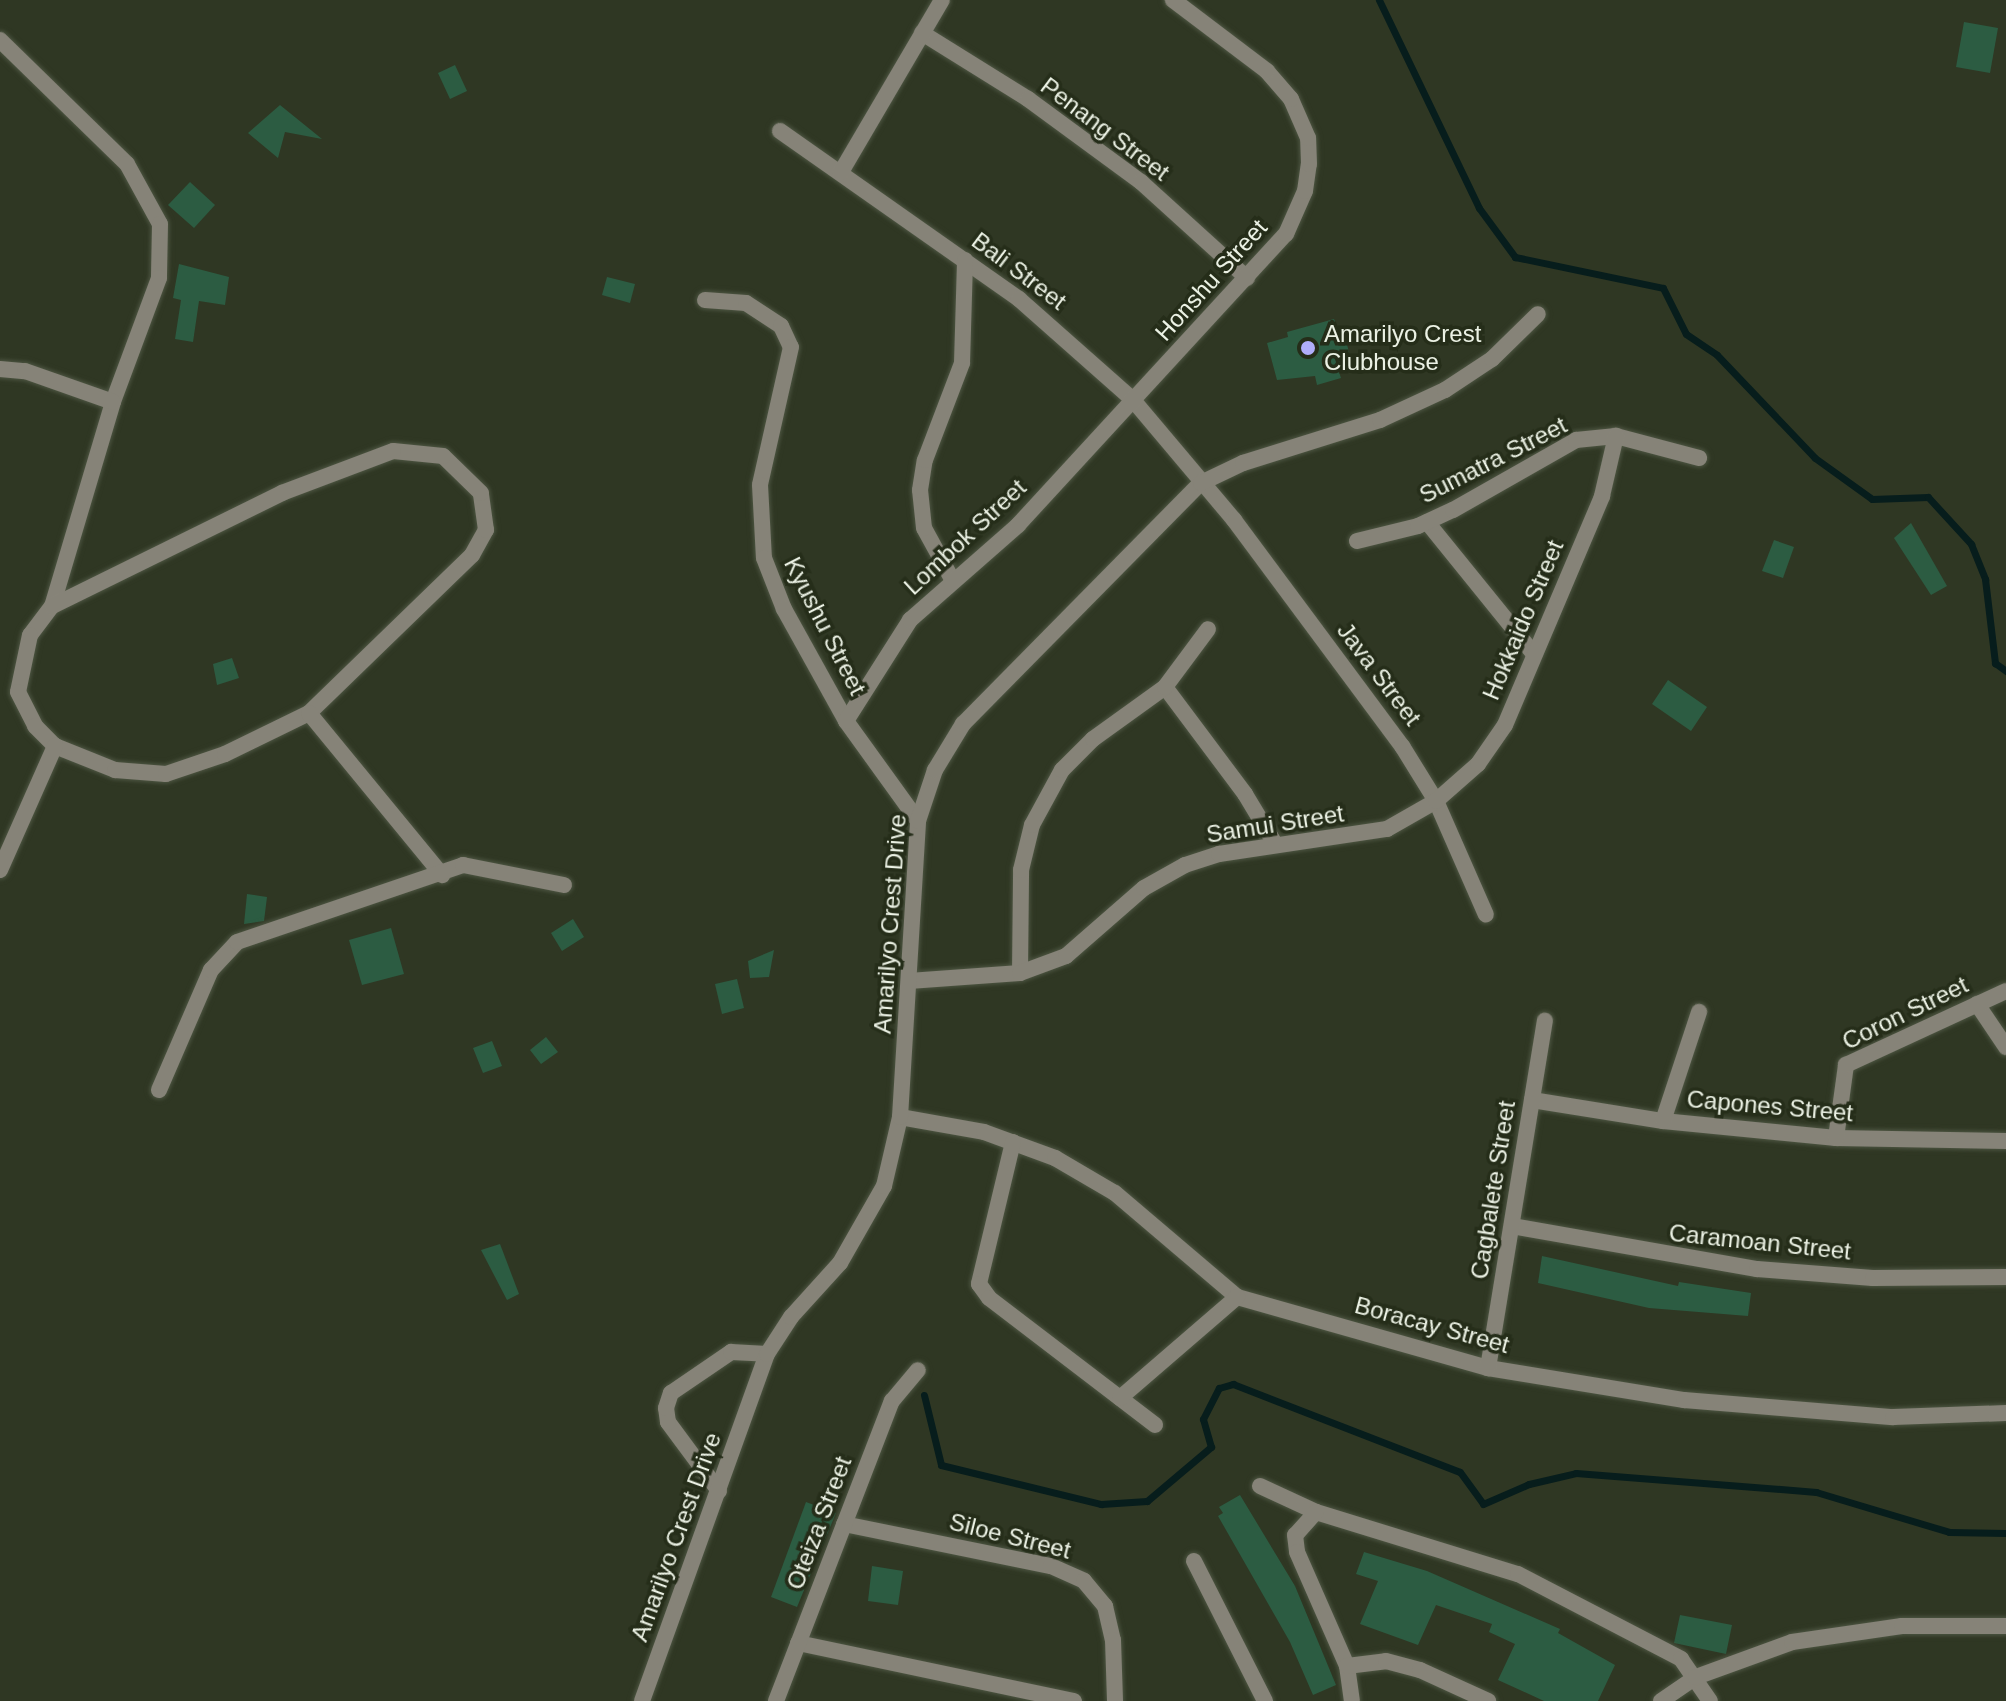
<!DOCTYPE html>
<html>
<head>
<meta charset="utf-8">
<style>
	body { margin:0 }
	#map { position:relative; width:2006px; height:1701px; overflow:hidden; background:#2f3723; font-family:Arial,sans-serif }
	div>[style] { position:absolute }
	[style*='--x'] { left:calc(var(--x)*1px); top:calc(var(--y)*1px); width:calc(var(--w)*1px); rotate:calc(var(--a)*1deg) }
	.stream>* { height:7px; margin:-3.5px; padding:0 3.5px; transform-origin:3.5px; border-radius:3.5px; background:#071d1c }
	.building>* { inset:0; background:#2c5c42 }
	.roads { filter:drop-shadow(0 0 2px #4d5542) drop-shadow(0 0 2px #4d5542) }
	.minor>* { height:16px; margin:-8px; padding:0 8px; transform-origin:8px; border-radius:8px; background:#868378 }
	.dots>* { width:22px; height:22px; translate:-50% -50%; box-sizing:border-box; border:4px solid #252d19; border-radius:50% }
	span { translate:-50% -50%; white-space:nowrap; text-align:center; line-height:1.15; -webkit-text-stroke:7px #252d19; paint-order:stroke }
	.street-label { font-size:24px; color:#ebf1e4 }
	.poi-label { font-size:24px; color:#ebf1e4 }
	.left { translate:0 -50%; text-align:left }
</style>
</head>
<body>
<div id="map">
	<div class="stream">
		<i style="--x:1379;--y:0;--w:231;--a:64.3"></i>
		<i style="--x:1479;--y:208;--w:61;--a:53.7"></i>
		<i style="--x:1515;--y:257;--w:151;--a:11.8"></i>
		<i style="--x:1663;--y:288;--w:51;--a:63.4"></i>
		<i style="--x:1686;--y:334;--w:37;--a:34"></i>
		<i style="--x:1717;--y:355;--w:142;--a:46.4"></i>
		<i style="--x:1815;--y:458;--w:70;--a:35.7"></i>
		<i style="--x:1872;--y:499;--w:56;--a:-2"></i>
		<i style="--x:1928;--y:497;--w:64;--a:47.5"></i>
		<i style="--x:1971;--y:544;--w:38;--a:68"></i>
		<i style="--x:1985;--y:579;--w:85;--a:83.2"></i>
		<i style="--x:1995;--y:663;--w:14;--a:36"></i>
		<i style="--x:924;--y:1395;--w:72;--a:76.3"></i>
		<i style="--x:941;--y:1465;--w:165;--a:13.7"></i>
		<i style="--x:1101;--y:1504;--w:46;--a:-3.7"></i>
		<i style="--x:1147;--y:1501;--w:84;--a:-40.2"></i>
		<i style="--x:1211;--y:1447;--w:29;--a:-106"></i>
		<i style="--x:1203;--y:1419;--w:35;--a:-63"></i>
		<i style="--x:1219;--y:1388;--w:15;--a:-16"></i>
		<i style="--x:1233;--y:1384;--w:243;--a:21.2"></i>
		<i style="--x:1460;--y:1472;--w:39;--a:54"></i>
		<i style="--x:1483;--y:1504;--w:50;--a:-23.5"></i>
		<i style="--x:1529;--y:1484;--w:48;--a:-13.2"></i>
		<i style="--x:1576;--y:1473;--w:241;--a:4.5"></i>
		<i style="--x:1816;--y:1492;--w:139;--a:16.7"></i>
		<i style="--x:1949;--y:1532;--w:57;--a:1"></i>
	</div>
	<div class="building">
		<i style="clip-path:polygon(1964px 22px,1998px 28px,1990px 73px,1956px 67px)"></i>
		<i style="clip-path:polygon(455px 65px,467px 91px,450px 99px,438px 73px)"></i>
		<i style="clip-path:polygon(280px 105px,322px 139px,285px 132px,278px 158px,248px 133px)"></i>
		<i style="clip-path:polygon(190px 182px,215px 205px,194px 228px,168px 205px)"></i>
		<i style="clip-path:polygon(179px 264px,229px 277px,225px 305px,199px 301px,193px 342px,175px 339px,181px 300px,173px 298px)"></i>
		<i style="clip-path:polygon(607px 277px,635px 284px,630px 303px,602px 295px)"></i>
		<i style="clip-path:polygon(1334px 319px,1337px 327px,1342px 326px,1349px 352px,1344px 354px,1347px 367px,1338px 369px,1341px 378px,1317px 385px,1315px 376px,1277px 380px,1267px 343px,1288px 337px,1287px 332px)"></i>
		<i style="clip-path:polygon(1911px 523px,1947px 586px,1931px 595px,1894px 538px)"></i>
		<i style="clip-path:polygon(1774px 540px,1794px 547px,1783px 578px,1762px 571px)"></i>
		<i style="clip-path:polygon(232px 658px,239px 678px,217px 685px,213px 664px)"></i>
		<i style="clip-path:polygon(1668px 680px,1707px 707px,1691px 731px,1652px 704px)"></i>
		<i style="clip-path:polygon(247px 894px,267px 897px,264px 921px,244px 924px)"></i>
		<i style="clip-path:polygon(573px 919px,584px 937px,562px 951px,551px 933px)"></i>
		<i style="clip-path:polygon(391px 928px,404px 974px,362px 985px,349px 940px)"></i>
		<i style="clip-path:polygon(774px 950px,769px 977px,750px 978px,748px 961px)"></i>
		<i style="clip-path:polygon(737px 979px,744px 1008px,722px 1014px,715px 984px)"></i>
		<i style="clip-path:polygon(546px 1037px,558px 1052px,541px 1064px,530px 1050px)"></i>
		<i style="clip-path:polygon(492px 1041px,502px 1066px,483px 1073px,473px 1048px)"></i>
		<i style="clip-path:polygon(500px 1244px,519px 1294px,507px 1300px,481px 1250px)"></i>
		<i style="clip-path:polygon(1542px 1256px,1678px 1286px,1679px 1282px,1751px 1293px,1748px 1316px,1649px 1308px,1538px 1283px)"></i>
		<i style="clip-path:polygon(1240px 1495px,1295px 1586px,1336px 1685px,1313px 1695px,1290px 1642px,1218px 1516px,1223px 1513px,1219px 1507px)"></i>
		<i style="clip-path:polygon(806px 1502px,836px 1513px,797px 1607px,771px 1597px)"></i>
		<i style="clip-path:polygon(1364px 1552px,1427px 1571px,1560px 1629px,1558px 1633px,1615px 1665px,1598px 1701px,1544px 1701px,1498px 1680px,1515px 1644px,1489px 1632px,1492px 1624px,1436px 1605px,1418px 1645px,1360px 1624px,1378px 1581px,1356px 1574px)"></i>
		<i style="clip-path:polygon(872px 1566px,903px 1571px,898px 1605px,868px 1601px)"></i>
		<i style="clip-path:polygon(1680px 1615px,1732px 1625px,1726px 1654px,1674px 1643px)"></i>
	</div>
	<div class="roads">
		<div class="minor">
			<i style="--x:922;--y:33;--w:125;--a:31.9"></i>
			<i style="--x:1028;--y:99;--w:140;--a:36.3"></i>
			<i style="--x:1141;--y:182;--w:143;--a:42.2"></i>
			<i style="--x:0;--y:40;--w:177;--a:44.3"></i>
			<i style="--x:127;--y:164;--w:68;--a:61.2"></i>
			<i style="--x:160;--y:224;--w:54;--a:91.1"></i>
			<i style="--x:159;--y:278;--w:132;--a:110.4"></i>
			<i style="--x:113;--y:402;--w:213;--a:106.6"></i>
			<i style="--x:52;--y:606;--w:36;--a:127"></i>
			<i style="--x:30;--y:635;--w:58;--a:101.9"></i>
			<i style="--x:18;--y:692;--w:38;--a:63"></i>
			<i style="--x:35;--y:726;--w:28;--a:45"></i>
			<i style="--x:55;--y:746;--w:65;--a:21.8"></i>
			<i style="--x:115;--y:770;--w:51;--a:4.5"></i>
			<i style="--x:166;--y:774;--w:62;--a:-18.7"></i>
			<i style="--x:225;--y:754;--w:93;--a:-26"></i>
			<i style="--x:309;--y:713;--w:227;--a:-44.1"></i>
			<i style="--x:472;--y:555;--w:29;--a:-61"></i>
			<i style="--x:486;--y:530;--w:37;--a:-98"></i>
			<i style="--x:481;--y:493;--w:53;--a:-135.8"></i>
			<i style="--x:443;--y:456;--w:50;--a:-174.3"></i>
			<i style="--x:393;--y:451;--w:119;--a:159.3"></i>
			<i style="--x:282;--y:493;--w:256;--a:153.8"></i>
			<i style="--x:780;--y:131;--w:292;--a:35.1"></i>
			<i style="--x:1019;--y:299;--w:152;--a:41.5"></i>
			<i style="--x:1133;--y:400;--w:157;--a:49.9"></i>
			<i style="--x:1234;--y:520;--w:282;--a:53.4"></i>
			<i style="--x:1402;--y:746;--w:65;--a:58.3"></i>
			<i style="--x:1436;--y:801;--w:124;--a:66.3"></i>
			<i style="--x:841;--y:172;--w:199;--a:-59.6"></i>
			<i style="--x:705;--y:300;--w:41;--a:4.2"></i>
			<i style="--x:746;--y:303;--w:42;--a:33.3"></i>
			<i style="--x:781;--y:326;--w:23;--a:65"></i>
			<i style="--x:791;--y:347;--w:141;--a:102.7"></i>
			<i style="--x:760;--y:485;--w:73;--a:86.9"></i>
			<i style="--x:764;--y:558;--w:55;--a:68.6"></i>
			<i style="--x:784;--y:609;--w:128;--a:61"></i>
			<i style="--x:846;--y:721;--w:123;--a:54.2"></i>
			<i style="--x:0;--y:369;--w:25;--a:5"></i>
			<i style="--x:25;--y:371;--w:93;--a:19.4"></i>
			<i style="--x:1427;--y:522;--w:170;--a:51"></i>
			<i style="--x:1357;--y:541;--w:63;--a:-13.8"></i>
			<i style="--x:1418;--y:526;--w:38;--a:-25"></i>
			<i style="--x:1453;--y:510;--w:142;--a:-29.6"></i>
			<i style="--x:1576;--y:440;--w:40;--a:-5.7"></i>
			<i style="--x:1616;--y:436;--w:86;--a:14.8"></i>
			<i style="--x:953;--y:581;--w:60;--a:-118.7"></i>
			<i style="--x:924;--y:528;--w:38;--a:-96"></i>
			<i style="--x:920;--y:490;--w:30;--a:-81"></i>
			<i style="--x:925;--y:460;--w:104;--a:-69.1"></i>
			<i style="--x:962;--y:363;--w:103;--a:-88.3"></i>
			<i style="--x:1165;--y:687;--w:134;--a:53.2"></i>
			<i style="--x:1245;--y:794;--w:58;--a:59"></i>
			<i style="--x:309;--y:713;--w:210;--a:50.6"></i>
			<i style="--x:846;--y:721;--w:120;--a:-57.6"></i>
			<i style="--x:910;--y:620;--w:144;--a:-41.3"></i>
			<i style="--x:1018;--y:525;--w:396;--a:-47.4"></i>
			<i style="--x:1286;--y:234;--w:47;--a:-66.2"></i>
			<i style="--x:1305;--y:191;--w:27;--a:-82"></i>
			<i style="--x:1309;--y:164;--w:26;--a:-92"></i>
			<i style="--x:1308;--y:138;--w:43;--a:-113.6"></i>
			<i style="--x:1291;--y:99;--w:37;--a:-131"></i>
			<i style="--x:1267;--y:71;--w:118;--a:-142.9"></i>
			<i style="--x:0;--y:870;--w:136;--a:-66.1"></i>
			<i style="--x:1020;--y:973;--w:103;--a:-89.4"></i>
			<i style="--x:1021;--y:870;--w:46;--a:-76.3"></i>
			<i style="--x:1032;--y:825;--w:63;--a:-61.4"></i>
			<i style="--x:1062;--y:770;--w:44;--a:-45"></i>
			<i style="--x:1093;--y:739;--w:89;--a:-35.8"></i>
			<i style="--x:1165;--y:687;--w:72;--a:-53.4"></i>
			<i style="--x:909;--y:981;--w:111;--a:-4.1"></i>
			<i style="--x:1020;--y:973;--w:49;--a:-20.3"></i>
			<i style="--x:1066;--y:956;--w:103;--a:-41.1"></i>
			<i style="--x:1144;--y:888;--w:47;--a:-29.3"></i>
			<i style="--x:1185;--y:865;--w:36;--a:-18"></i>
			<i style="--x:1219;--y:854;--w:170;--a:-8.5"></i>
			<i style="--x:1387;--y:829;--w:56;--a:-29.7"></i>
			<i style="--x:1436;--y:801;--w:56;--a:-41.4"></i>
			<i style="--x:1478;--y:764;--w:47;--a:-55.3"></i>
			<i style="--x:1505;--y:725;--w:249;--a:-67"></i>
			<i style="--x:1602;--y:496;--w:62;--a:-76.9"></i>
			<i style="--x:1977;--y:1004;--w:52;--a:56"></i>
			<i style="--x:159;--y:1090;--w:131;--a:-66.6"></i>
			<i style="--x:211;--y:970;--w:38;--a:-47"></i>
			<i style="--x:237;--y:942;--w:239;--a:-18.8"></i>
			<i style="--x:463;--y:865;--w:103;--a:11.2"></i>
			<i style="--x:1532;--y:1100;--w:133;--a:9.1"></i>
			<i style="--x:1663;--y:1121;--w:174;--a:5.6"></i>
			<i style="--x:1836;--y:1138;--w:170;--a:1"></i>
			<i style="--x:900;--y:1117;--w:85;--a:10.1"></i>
			<i style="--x:984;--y:1132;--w:76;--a:20.1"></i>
			<i style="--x:1055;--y:1158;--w:69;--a:30.3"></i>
			<i style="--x:1115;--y:1193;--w:160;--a:40.4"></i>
			<i style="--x:1237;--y:1297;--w:261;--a:15.8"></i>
			<i style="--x:1488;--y:1368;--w:199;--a:9.3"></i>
			<i style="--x:1684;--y:1400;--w:210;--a:4.7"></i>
			<i style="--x:1893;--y:1417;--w:113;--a:-2"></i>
			<i style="--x:1663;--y:1121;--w:115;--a:-71.7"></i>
			<i style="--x:1836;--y:1138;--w:74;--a:-82.2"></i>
			<i style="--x:1846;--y:1065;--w:176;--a:-24.8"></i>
			<i style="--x:1013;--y:1142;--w:146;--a:103.5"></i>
			<i style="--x:979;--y:1284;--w:17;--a:54"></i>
			<i style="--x:989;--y:1298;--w:209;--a:37.4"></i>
			<i style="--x:1512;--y:1226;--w:249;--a:10"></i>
			<i style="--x:1757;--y:1269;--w:116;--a:4.4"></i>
			<i style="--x:1873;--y:1278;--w:133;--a:-0.4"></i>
			<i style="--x:1488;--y:1368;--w:352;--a:-80.7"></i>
			<i style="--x:1120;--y:1398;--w:155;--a:-40.8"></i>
			<i style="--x:1260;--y:1486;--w:62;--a:24.9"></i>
			<i style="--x:1316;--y:1512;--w:211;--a:17.1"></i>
			<i style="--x:1518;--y:1574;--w:184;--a:27.5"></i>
			<i style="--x:1681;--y:1659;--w:51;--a:55.4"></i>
			<i style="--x:719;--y:1491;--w:86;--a:-126.5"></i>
			<i style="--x:668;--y:1422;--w:14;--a:-98"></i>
			<i style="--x:666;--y:1408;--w:16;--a:-72"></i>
			<i style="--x:671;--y:1393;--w:73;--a:-34.3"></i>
			<i style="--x:731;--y:1352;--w:36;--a:3"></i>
			<i style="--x:1316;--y:1512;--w:31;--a:132"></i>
			<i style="--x:1295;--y:1535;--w:17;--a:83"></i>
			<i style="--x:1297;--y:1552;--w:124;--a:66.3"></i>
			<i style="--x:1347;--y:1666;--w:35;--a:82"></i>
			<i style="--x:844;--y:1524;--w:211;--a:11.5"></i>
			<i style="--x:1051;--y:1566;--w:36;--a:24"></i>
			<i style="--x:1084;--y:1581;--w:33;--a:50"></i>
			<i style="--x:1105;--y:1606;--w:35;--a:77"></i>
			<i style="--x:1113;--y:1640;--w:61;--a:88.1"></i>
			<i style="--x:1194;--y:1561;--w:157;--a:63.1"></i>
			<i style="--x:798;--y:1643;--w:282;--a:11.9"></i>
			<i style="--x:1347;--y:1666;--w:39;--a:-7"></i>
			<i style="--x:1386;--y:1661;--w:35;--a:15"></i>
			<i style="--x:1420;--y:1670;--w:75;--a:24.5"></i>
			<i style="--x:642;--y:1701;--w:369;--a:-70.2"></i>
			<i style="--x:767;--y:1354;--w:44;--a:-57"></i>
			<i style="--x:791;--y:1317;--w:73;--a:-47.8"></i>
			<i style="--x:840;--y:1263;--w:89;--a:-60.3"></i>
			<i style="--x:884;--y:1186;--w:71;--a:-76.9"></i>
			<i style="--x:900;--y:1117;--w:297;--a:-86.5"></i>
			<i style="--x:918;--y:821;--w:54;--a:-71.6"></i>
			<i style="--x:935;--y:770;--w:54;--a:-58.7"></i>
			<i style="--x:963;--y:724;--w:339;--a:-45.4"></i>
			<i style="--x:1201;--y:483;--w:47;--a:-25.5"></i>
			<i style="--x:1243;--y:463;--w:144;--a:-17.4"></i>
			<i style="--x:1380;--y:420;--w:72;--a:-24.8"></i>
			<i style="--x:1445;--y:390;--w:56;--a:-33.4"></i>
			<i style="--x:1492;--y:359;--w:64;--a:-44.4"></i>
			<i style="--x:776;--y:1701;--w:322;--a:-68.9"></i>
			<i style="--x:892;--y:1401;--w:40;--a:-50"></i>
			<i style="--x:1661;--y:1701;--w:42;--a:-34.4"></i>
			<i style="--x:1696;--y:1677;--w:102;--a:-20"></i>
			<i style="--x:1792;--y:1642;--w:111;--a:-8.3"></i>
			<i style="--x:1902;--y:1626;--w:104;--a:0"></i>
		</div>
	</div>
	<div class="dots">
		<i style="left:1308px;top:348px;background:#b0aefa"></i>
	</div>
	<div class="street-label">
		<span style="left:1105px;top:129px;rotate:37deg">Penang Street</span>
		<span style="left:1019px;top:271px;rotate:37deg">Bali Street</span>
		<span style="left:1211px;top:280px;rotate:-48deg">Honshu Street</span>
		<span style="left:1493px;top:460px;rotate:-27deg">Sumatra Street</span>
		<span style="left:965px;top:537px;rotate:-43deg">Lombok Street</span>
		<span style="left:1523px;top:620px;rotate:-67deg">Hokkaido Street</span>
		<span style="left:825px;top:626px;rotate:63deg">Kyushu Street</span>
		<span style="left:1379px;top:674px;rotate:53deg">Java Street</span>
		<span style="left:1275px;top:824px;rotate:-9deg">Samui Street</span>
		<span style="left:890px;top:924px;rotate:-86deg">Amarilyo Crest Drive</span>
		<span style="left:1905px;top:1013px;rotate:-26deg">Coron Street</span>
		<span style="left:1770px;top:1106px;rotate:5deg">Capones Street</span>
		<span style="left:1493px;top:1190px;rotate:-81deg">Cagbalete Street</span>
		<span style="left:1760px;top:1242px;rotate:6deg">Caramoan Street</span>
		<span style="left:1432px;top:1325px;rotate:15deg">Boracay Street</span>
		<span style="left:819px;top:1523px;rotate:-69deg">Oteiza Street</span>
		<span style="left:1010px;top:1536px;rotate:14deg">Siloe Street</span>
		<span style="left:676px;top:1537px;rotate:-70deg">Amarilyo Crest Drive</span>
	</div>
	<div class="poi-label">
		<span class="left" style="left:1324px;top:348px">Amarilyo Crest<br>Clubhouse</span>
	</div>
</div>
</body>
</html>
